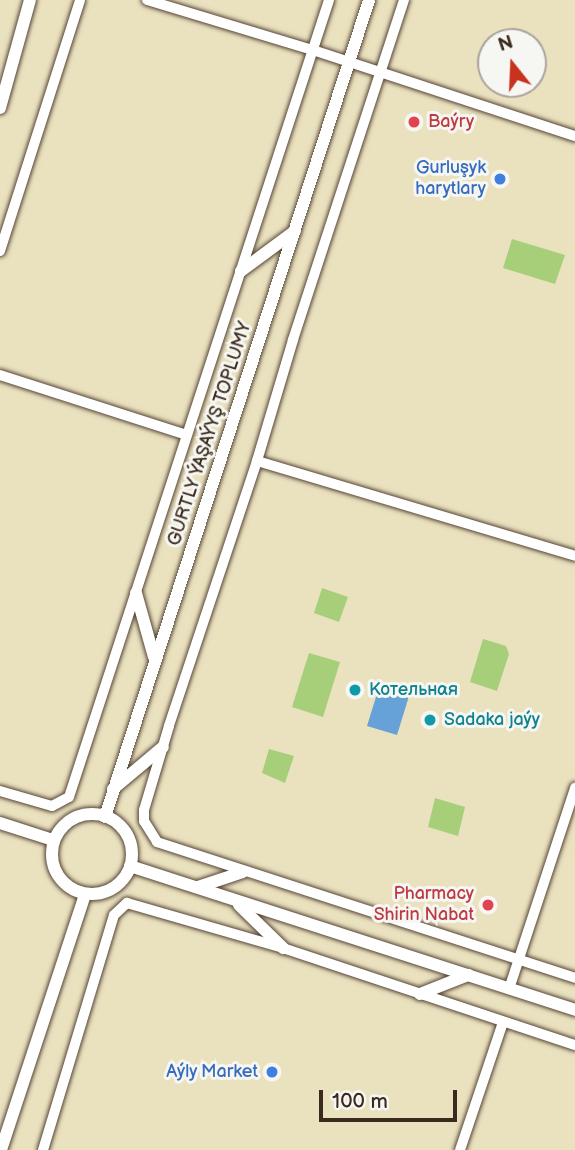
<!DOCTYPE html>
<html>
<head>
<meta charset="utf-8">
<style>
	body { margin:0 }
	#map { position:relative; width:575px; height:1150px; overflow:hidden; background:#eae1bf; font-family:"Balsamiq Sans",sans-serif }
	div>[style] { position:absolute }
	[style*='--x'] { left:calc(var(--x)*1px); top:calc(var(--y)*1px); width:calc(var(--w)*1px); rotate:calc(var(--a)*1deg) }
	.green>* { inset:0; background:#a7cf7a }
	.water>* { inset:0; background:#66a2d7 }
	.roads { filter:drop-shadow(0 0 2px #554536) drop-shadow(0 0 2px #554536) }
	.minor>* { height:10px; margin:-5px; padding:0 5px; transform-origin:5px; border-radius:5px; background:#fff }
	.tertiary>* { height:12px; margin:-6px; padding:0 6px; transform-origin:6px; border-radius:6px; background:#fff }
	.tertiary>.ring { margin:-6px; padding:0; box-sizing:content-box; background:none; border:12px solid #fff; border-radius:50% }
	.dots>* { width:19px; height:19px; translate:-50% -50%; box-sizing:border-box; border:4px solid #f6f6f2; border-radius:50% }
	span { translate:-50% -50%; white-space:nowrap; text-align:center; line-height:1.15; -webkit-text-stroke:6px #f6f6f2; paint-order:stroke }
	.health-label { font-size:18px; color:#be3a42 }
	.left { translate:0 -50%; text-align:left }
	.right { translate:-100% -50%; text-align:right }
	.shop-label { font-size:18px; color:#366cbe }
	.street-label { font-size:18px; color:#3b2a1e }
	.culture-label { font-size:18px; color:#0d838f }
	.north { position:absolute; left:477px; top:28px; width:70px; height:70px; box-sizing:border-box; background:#f6f6f2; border:2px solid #aba49d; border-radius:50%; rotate:342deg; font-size:19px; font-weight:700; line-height:28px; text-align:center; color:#3b2a1e }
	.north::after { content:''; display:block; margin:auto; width:24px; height:32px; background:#c8321e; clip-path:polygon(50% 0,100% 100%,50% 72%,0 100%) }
	.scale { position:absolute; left:319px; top:1090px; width:138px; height:32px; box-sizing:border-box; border:4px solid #3b2a1e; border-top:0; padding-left:9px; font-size:21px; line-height:24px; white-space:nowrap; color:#3b2a1e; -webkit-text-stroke:5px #f6f6f2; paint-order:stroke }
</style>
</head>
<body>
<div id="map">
	<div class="green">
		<i style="clip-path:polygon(512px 239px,565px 255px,555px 284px,503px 268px)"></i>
		<i style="clip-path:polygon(322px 588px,348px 597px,339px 622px,314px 613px)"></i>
		<i style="clip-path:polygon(483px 639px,506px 646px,509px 654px,497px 691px,470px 682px)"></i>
		<i style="clip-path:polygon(309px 653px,340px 662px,323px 717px,292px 707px)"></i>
		<i style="clip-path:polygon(269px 749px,294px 756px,285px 783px,262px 773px)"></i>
		<i style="clip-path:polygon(435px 798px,465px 807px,458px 836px,428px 827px)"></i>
	</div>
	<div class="water">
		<i style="clip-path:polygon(380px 684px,410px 693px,397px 735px,367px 726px)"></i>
	</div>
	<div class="roads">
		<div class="minor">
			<i style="--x:147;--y:0;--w:173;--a:16.8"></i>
			<i style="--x:313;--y:50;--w:276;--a:18.2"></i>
			<i style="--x:404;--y:0;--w:358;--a:108.1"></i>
			<i style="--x:293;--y:340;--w:126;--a:106.6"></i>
			<i style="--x:257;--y:461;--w:279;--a:108.4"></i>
			<i style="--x:169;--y:726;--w:88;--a:106.6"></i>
			<i style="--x:144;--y:810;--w:11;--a:90"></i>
			<i style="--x:144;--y:821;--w:25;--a:58"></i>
			<i style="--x:157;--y:842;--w:440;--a:18"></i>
			<i style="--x:0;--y:251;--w:263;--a:-72.3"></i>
			<i style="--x:0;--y:375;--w:196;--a:17.8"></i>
			<i style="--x:257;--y:461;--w:332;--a:16.6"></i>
			<i style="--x:0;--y:791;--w:54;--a:16.1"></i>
			<i style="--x:52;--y:806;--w:19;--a:-28"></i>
			<i style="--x:69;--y:797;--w:838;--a:-71.93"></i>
			<i style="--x:509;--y:989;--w:212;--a:-71.8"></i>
			<i style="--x:43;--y:1150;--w:245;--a:-73.2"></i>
			<i style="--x:114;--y:915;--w:18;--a:-43"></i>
			<i style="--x:127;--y:903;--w:162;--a:16.1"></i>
			<i style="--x:283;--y:948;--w:308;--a:18.4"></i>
			<i style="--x:460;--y:1150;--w:135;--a:-71.4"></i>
		</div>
		<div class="tertiary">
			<i style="--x:0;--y:108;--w:112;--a:-74.5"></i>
			<i style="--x:241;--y:271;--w:67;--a:-36.5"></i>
			<i style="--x:136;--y:593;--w:66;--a:74.3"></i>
			<i style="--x:113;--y:789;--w:65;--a:-40"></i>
			<i class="ring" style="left:52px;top:814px;width:68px;height:68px"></i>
			<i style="--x:105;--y:817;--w:859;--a:-72.09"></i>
			<i style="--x:0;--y:823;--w:56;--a:17.8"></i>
			<i style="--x:130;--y:866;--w:468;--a:17.9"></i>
			<i style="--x:198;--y:887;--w:47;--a:-18.4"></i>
			<i style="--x:239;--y:905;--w:62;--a:44.3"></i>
			<i style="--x:420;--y:994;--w:52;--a:-21.6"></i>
			<i style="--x:1;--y:1150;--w:269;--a:-71.8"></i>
		</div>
	</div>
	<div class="dots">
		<i style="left:414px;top:122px;background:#e0444e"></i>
		<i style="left:500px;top:179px;background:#3f7fe0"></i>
		<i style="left:355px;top:690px;background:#0f9aa8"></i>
		<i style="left:430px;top:720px;background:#0f9aa8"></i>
		<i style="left:488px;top:905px;background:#e0444e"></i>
		<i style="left:272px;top:1072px;background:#3f7fe0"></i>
	</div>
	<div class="health-label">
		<span class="left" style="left:428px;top:122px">Baýry</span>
		<span class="right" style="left:474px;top:905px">Pharmacy<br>Shirin Nabat</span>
	</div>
	<div class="shop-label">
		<span class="right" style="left:486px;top:179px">Gurluşyk<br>harytlary</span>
		<span class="right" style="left:258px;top:1072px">Aýly Market</span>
	</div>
	<div class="street-label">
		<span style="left:210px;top:434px;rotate:-72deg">GURTLY ÝAŞAÝYŞ TOPLUMY</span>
	</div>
	<div class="culture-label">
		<span class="left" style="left:369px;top:690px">Котельная</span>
		<span class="left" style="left:444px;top:720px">Sadaka jaýy</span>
	</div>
	<div class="north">N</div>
	<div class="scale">100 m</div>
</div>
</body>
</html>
